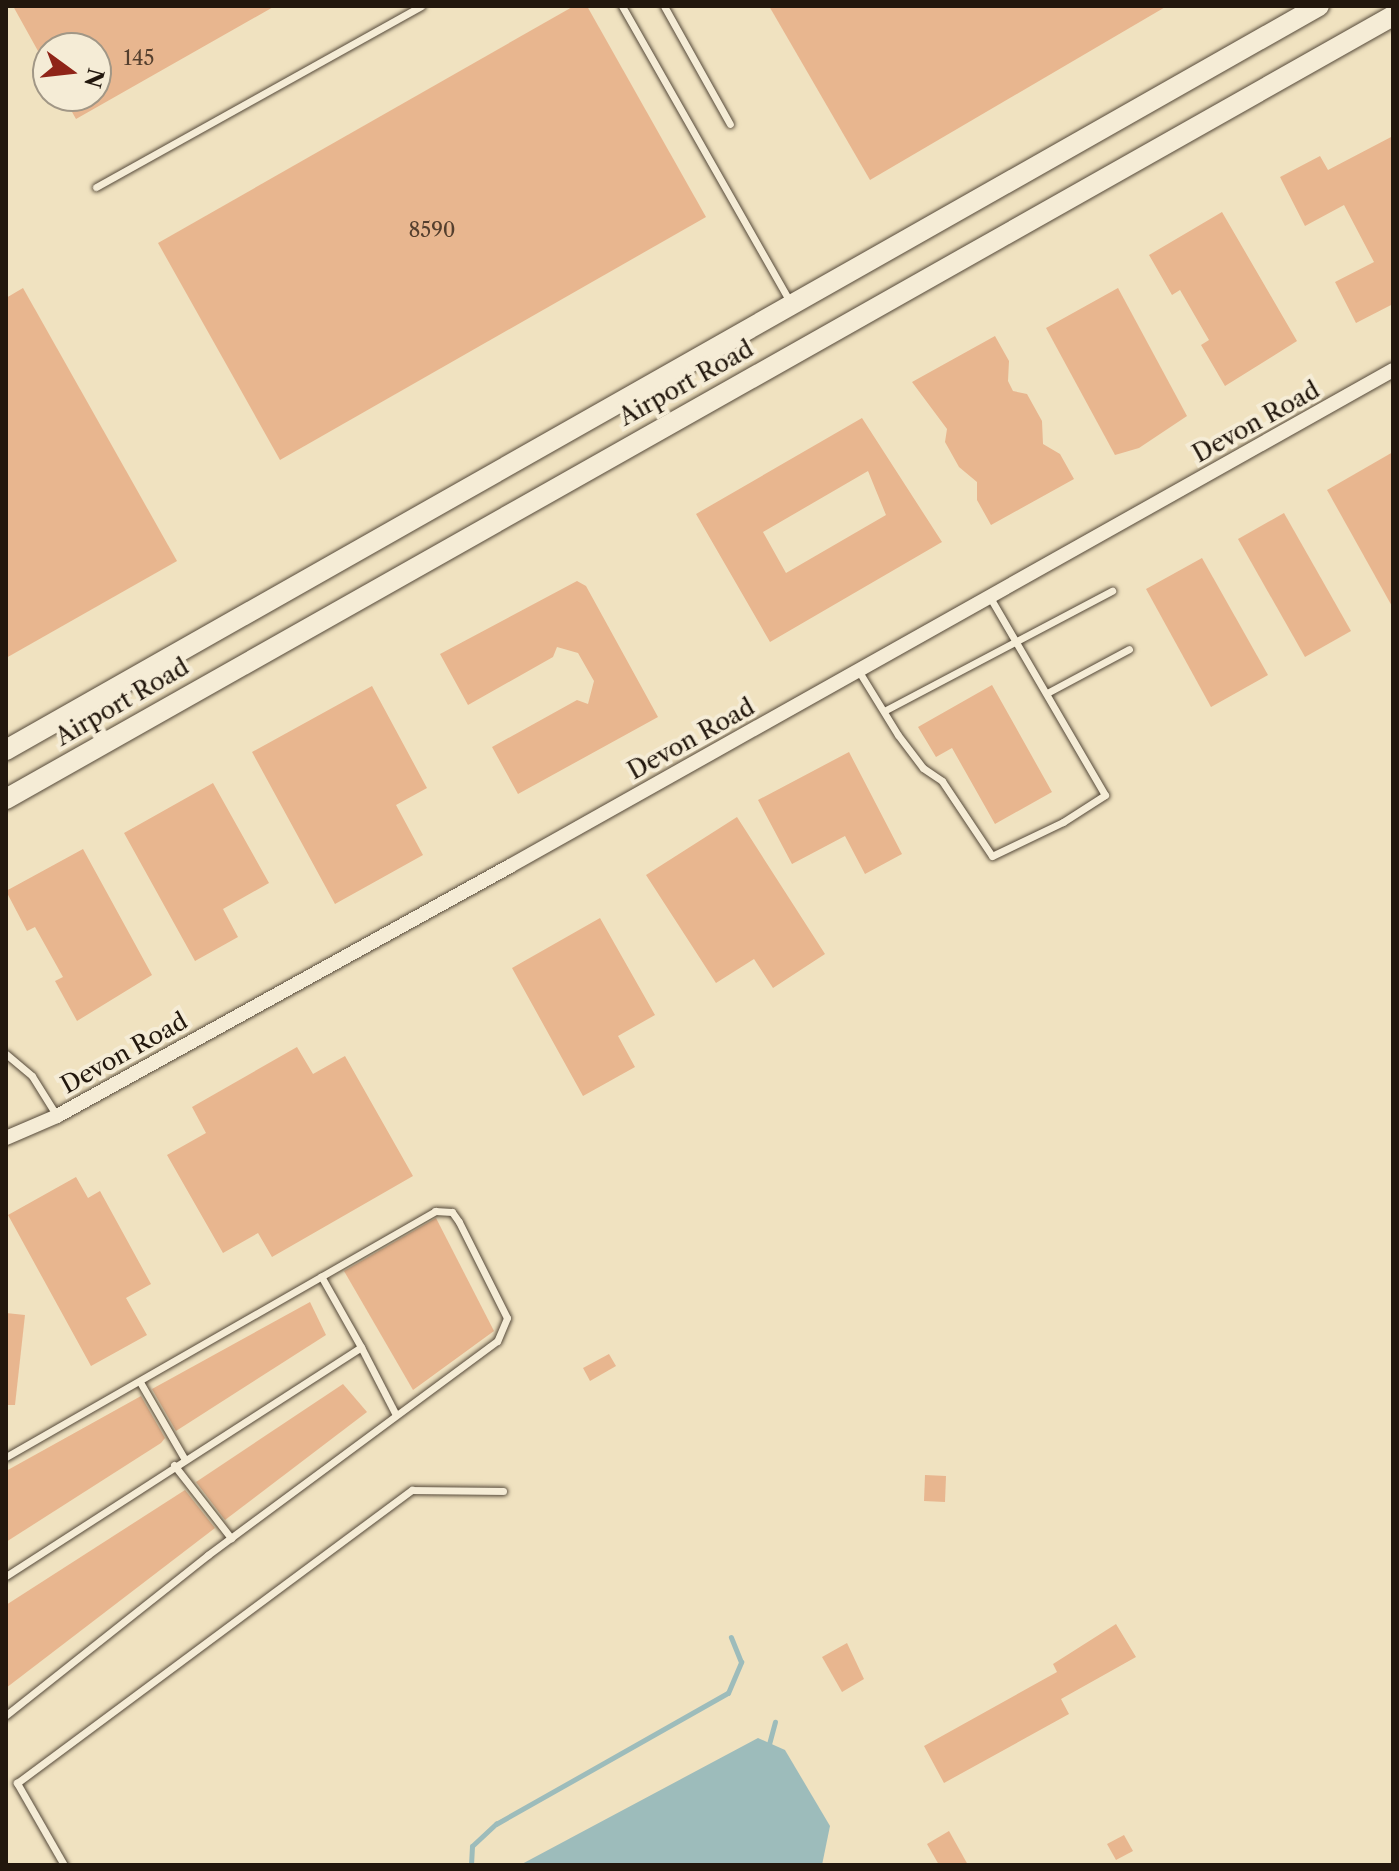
<!DOCTYPE html>
<html>
<head>
<meta charset="utf-8">
<style>
	body { margin:0 }
	#map { position:relative; width:1399px; height:1871px; overflow:hidden; background:#f0e2c0; font-family:"Libre Caslon Text",serif }
	div>[style] { position:absolute }
	[style*='--x'] { left:calc(var(--x)*1px); top:calc(var(--y)*1px); width:calc(var(--w)*1px); rotate:calc(var(--a)*1deg) }
	.water>* { inset:0; background:#9dbcbb }
	.stream>* { height:5px; margin:-2.5px; padding:0 2.5px; transform-origin:2.5px; border-radius:2.5px; background:#9dbcbb }
	.building>* { inset:0; background:#e8b68f }
	.roads { filter:drop-shadow(0 0 2px #564a3a) drop-shadow(0 0 2px #564a3a) }
	.service>* { height:7px; margin:-3.5px; padding:0 3.5px; transform-origin:3.5px; border-radius:3.5px; background:#f5ecd6 }
	.minor>* { height:14px; margin:-7px; padding:0 7px; transform-origin:7px; border-radius:7px; background:#f5ecd6 }
	.secondary>* { height:20px; margin:-10px; padding:0 10px; transform-origin:10px; border-radius:10px; background:#f5ecd6 }
	span { translate:-50% -50%; white-space:nowrap; text-align:center; line-height:1.15; -webkit-text-stroke:8px #f5ecd6; paint-order:stroke }
	.number-label { font-size:20px; color:#543f2e }
	.number-label span { -webkit-text-stroke-width:0 }
	.street-label { font-size:24px; color:#22170d }
	.frame { position:absolute; inset:0; border:8px solid #22170d; pointer-events:none }
	.north { position:absolute; left:32px; top:32px; width:80px; height:80px; box-sizing:border-box; background:#f5ecd6; border:2px solid #a19786; border-radius:50%; rotate:105deg; font-size:22px; font-weight:700; line-height:32px; text-align:center; color:#22170d }
	.north::after { content:''; display:block; margin:auto; width:28px; height:36px; background:#8f2418; clip-path:polygon(50% 0,100% 100%,50% 72%,0 100%) }
</style>
</head>
<body>
<div id="map">
	<div class="water">
		<i style="clip-path:polygon(758px 1738px,785px 1750px,830px 1826px,822px 1865px,520px 1865px)"></i>
	</div>
	<div class="stream">
		<i style="--x:769;--y:1744;--w:23;--a:-75"></i>
		<i style="--x:471;--y:1865;--w:19;--a:-87"></i>
		<i style="--x:472;--y:1846;--w:33;--a:-43"></i>
		<i style="--x:496;--y:1824;--w:266;--a:-29.5"></i>
		<i style="--x:728;--y:1693;--w:34;--a:-67"></i>
		<i style="--x:741;--y:1662;--w:27;--a:-112"></i>
	</div>
	<div class="building">
		<i style="clip-path:polygon(13px 6px,275px 6px,76px 119px,63px 96px,96px 96px,96px 48px,48px 48px,48px 69px)"></i>
		<i style="clip-path:polygon(574px 6px,587px 6px,706px 217px,280px 460px,158px 243px)"></i>
		<i style="clip-path:polygon(769px 6px,1167px 6px,870px 180px)"></i>
		<i style="clip-path:polygon(1393px 136px,1393px 304px,1356px 323px,1335px 282px,1374px 262px,1344px 205px,1305px 226px,1280px 177px,1320px 156px,1328px 170px)"></i>
		<i style="clip-path:polygon(1222px 212px,1297px 341px,1225px 386px,1201px 345px,1209px 340px,1180px 290px,1172px 295px,1149px 255px)"></i>
		<i style="clip-path:polygon(23px 288px,177px 561px,6px 658px,6px 298px)"></i>
		<i style="clip-path:polygon(1118px 288px,1187px 416px,1139px 448px,1115px 455px,1046px 328px)"></i>
		<i style="clip-path:polygon(995px 336px,1009px 361px,1008px 381px,1013px 391px,1027px 394px,1042px 421px,1043px 444px,1060px 454px,1074px 479px,991px 525px,977px 500px,977px 482px,959px 467px,945px 442px,947px 429px,912px 382px)"></i>
		<i style="clip-path:polygon(evenodd,862px 418px,942px 542px,770px 642px,696px 514px,862px 418px,868px 471px,886px 515px,786px 573px,763px 532px,868px 471px)"></i>
		<i style="clip-path:polygon(1393px 452px,1393px 608px,1327px 490px)"></i>
		<i style="clip-path:polygon(1284px 513px,1351px 631px,1305px 657px,1238px 539px)"></i>
		<i style="clip-path:polygon(1202px 558px,1268px 675px,1211px 707px,1146px 589px)"></i>
		<i style="clip-path:polygon(577px 581px,586px 586px,658px 717px,518px 794px,492px 747px,577px 700px,588px 704px,594px 681px,578px 653px,557px 647px,553px 657px,468px 705px,440px 654px)"></i>
		<i style="clip-path:polygon(992px 685px,1052px 792px,995px 824px,952px 748px,936px 757px,918px 727px)"></i>
		<i style="clip-path:polygon(372px 686px,427px 788px,396px 805px,423px 855px,335px 904px,252px 752px)"></i>
		<i style="clip-path:polygon(849px 752px,902px 854px,865px 874px,845px 836px,792px 864px,758px 800px)"></i>
		<i style="clip-path:polygon(213px 783px,269px 883px,223px 909px,238px 937px,195px 961px,124px 833px)"></i>
		<i style="clip-path:polygon(737px 817px,825px 954px,773px 988px,754px 959px,716px 983px,646px 875px)"></i>
		<i style="clip-path:polygon(83px 849px,152px 975px,77px 1021px,55px 981px,63px 977px,35px 927px,27px 931px,6px 891px)"></i>
		<i style="clip-path:polygon(600px 918px,655px 1015px,618px 1036px,635px 1067px,583px 1096px,512px 968px)"></i>
		<i style="clip-path:polygon(297px 1047px,313px 1074px,345px 1056px,413px 1176px,272px 1257px,258px 1233px,223px 1253px,167px 1155px,206px 1133px,192px 1107px)"></i>
		<i style="clip-path:polygon(76px 1177px,88px 1198px,100px 1191px,151px 1284px,126px 1298px,147px 1335px,91px 1366px,8px 1215px)"></i>
		<i style="clip-path:polygon(436px 1218px,494px 1331px,413px 1390px,344px 1271px)"></i>
		<i style="clip-path:polygon(310px 1302px,326px 1335px,176px 1431px,152px 1389px)"></i>
		<i style="clip-path:polygon(6px 1313px,25px 1315px,15px 1405px,6px 1405px)"></i>
		<i style="clip-path:polygon(609px 1354px,616px 1366px,590px 1381px,583px 1368px)"></i>
		<i style="clip-path:polygon(343px 1384px,367px 1412px,225px 1520px,196px 1482px)"></i>
		<i style="clip-path:polygon(141px 1396px,165px 1438px,161px 1443px,6px 1542px,6px 1471px)"></i>
		<i style="clip-path:polygon(925px 1475px,946px 1476px,945px 1502px,924px 1501px)"></i>
		<i style="clip-path:polygon(185px 1490px,215px 1528px,6px 1688px,6px 1605px)"></i>
		<i style="clip-path:polygon(1116px 1624px,1136px 1657px,1061px 1699px,1069px 1714px,944px 1783px,924px 1746px,1057px 1672px,1053px 1664px)"></i>
		<i style="clip-path:polygon(847px 1643px,864px 1679px,842px 1692px,822px 1657px)"></i>
		<i style="clip-path:polygon(949px 1831px,968px 1865px,939px 1865px,927px 1844px)"></i>
		<i style="clip-path:polygon(1124px 1835px,1133px 1851px,1116px 1860px,1107px 1844px)"></i>
	</div>
	<div class="roads">
		<div class="service">
			<i style="--x:622;--y:6;--w:342;--a:60.4"></i>
			<i style="--x:664;--y:6;--w:135;--a:60.8"></i>
			<i style="--x:96;--y:187;--w:372;--a:-29.1"></i>
			<i style="--x:858;--y:670;--w:76;--a:58.4"></i>
			<i style="--x:898;--y:735;--w:41;--a:52.9"></i>
			<i style="--x:923;--y:768;--w:23;--a:34"></i>
			<i style="--x:942;--y:781;--w:90;--a:56.3"></i>
			<i style="--x:992;--y:856;--w:79;--a:-25.6"></i>
			<i style="--x:1063;--y:822;--w:50;--a:-32.7"></i>
			<i style="--x:1105;--y:795;--w:230;--a:-120.2"></i>
			<i style="--x:1047;--y:693;--w:93;--a:-28.2"></i>
			<i style="--x:884;--y:711;--w:258;--a:-27.8"></i>
			<i style="--x:6;--y:1054;--w:34;--a:40"></i>
			<i style="--x:32;--y:1076;--w:47;--a:58"></i>
			<i style="--x:361;--y:1347;--w:76;--a:62.8"></i>
			<i style="--x:140;--y:1382;--w:88;--a:59.9"></i>
			<i style="--x:6;--y:1457;--w:495;--a:-29.8"></i>
			<i style="--x:435;--y:1211;--w:17;--a:3"></i>
			<i style="--x:452;--y:1212;--w:12;--a:55"></i>
			<i style="--x:459;--y:1222;--w:107;--a:63.4"></i>
			<i style="--x:507;--y:1318;--w:25;--a:113"></i>
			<i style="--x:497;--y:1341;--w:360;--a:143.5"></i>
			<i style="--x:208;--y:1555;--w:258;--a:141.6"></i>
			<i style="--x:174;--y:1465;--w:93;--a:52"></i>
			<i style="--x:6;--y:1576;--w:422;--a:-32.8"></i>
			<i style="--x:361;--y:1347;--w:81;--a:-119.4"></i>
			<i style="--x:64;--y:1865;--w:95;--a:-119.8"></i>
			<i style="--x:17;--y:1783;--w:492;--a:-36.6"></i>
			<i style="--x:412;--y:1490;--w:91;--a:0.6"></i>
		</div>
		<div class="minor">
			<i style="--x:6;--y:1138;--w:56;--a:-23.3"></i>
			<i style="--x:57;--y:1116;--w:517;--a:-28.89"></i>
			<i style="--x:510;--y:866;--w:1013;--a:-29.32"></i>
		</div>
		<div class="secondary">
			<i style="--x:6;--y:750;--w:1509;--a:-29.54"></i>
			<i style="--x:6;--y:799;--w:1593;--a:-29.45"></i>
		</div>
	</div>
	<div class="number-label">
		<span style="left:139px;top:58px">145</span>
		<span style="left:432px;top:230px">8590</span>
	</div>
	<div class="street-label">
		<span style="left:686px;top:383px;rotate:-29deg">Airport Road</span>
		<span style="left:1256px;top:422px;rotate:-29deg">Devon Road</span>
		<span style="left:122px;top:702px;rotate:-30deg">Airport Road</span>
		<span style="left:691px;top:739px;rotate:-29deg">Devon Road</span>
		<span style="left:124px;top:1053px;rotate:-29deg">Devon Road</span>
	</div>
	<div class="frame"></div>
	<div class="north">N</div>
</div>
</body>
</html>
